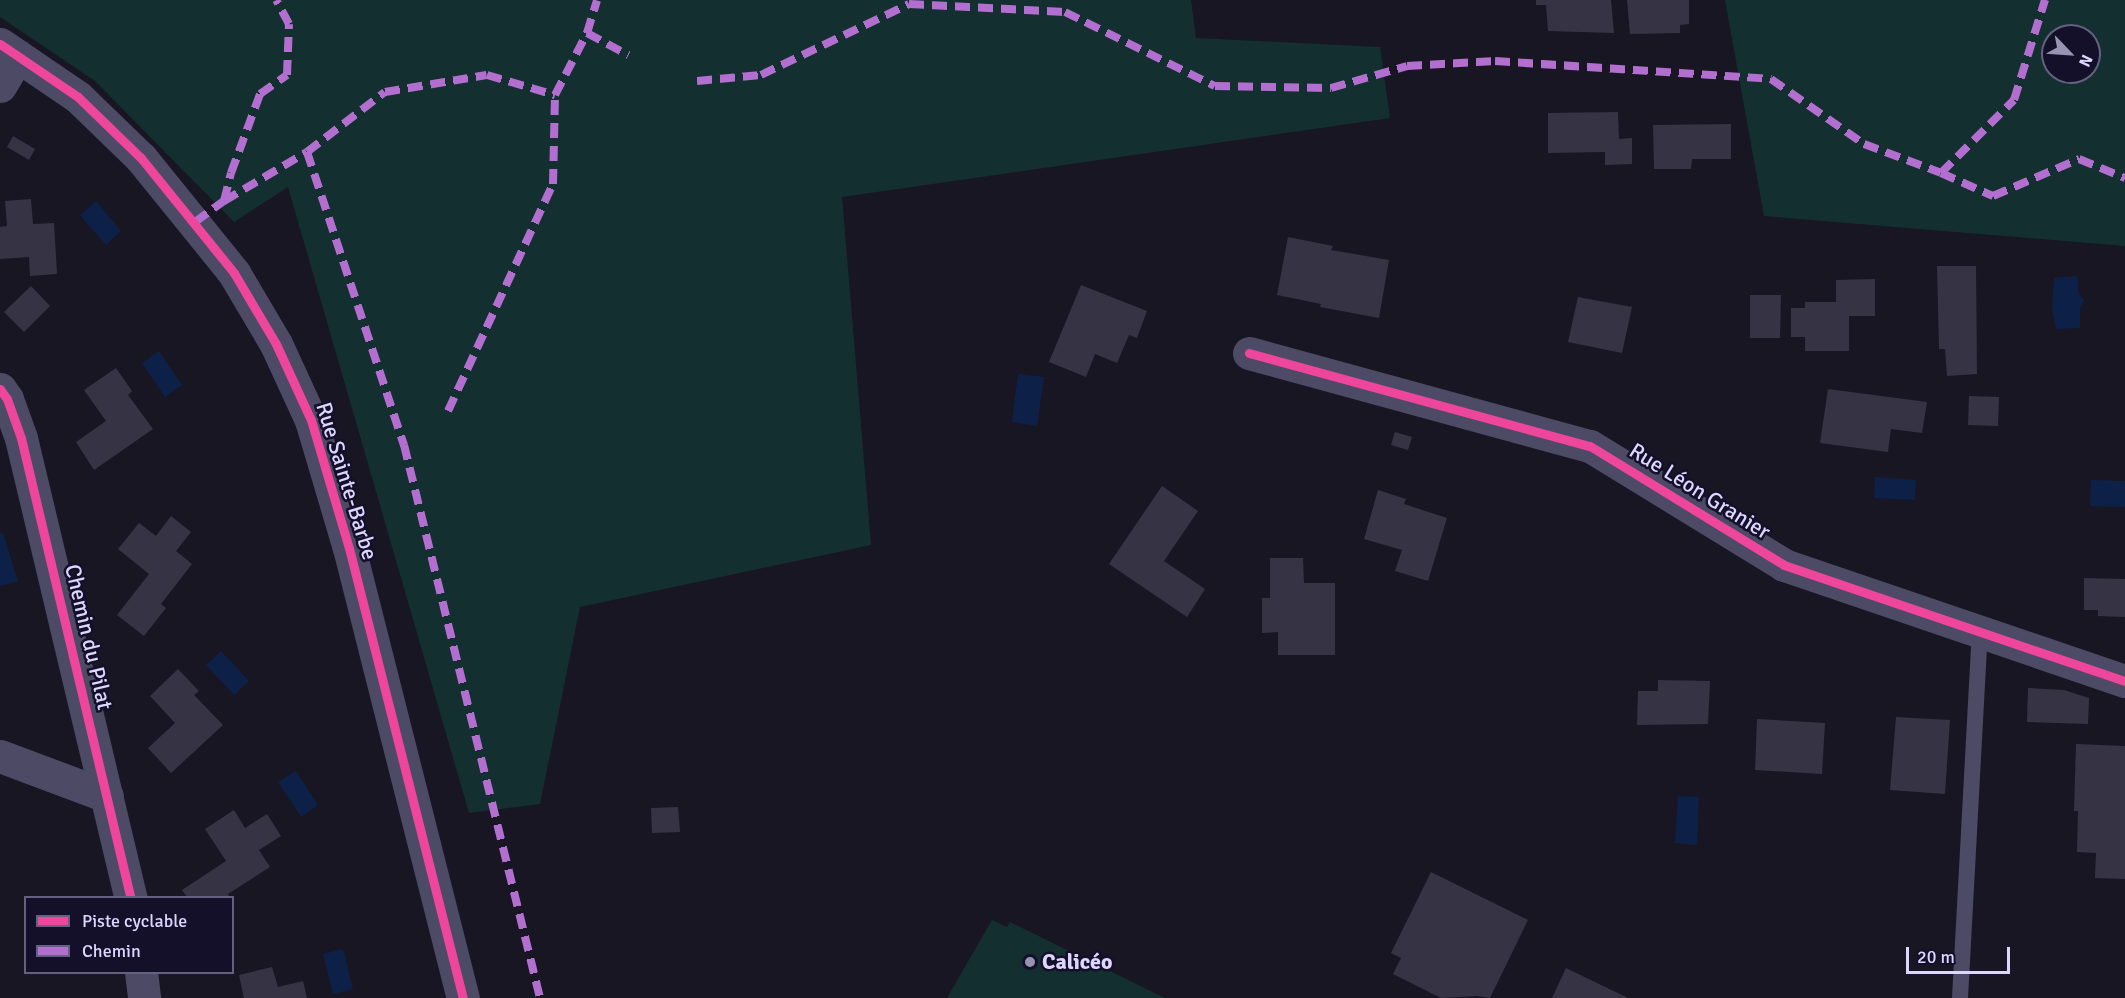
<!DOCTYPE html>
<html>
<head>
<meta charset="utf-8">
<style>
	body { margin:0 }
	#map { position:relative; width:2125px; height:998px; overflow:hidden; background:#181623; font-family:Signika,sans-serif }
	div>[style] { position:absolute }
	[style*='--x'] { left:calc(var(--x)*1px); top:calc(var(--y)*1px); width:calc(var(--w)*1px); rotate:calc(var(--a)*1deg) }
	.green>* { inset:0; background:#142f30 }
	.water>* { inset:0; background:#0d2148 }
	.building>* { inset:0; background:#363345 }
	.service>* { height:16px; margin:-8px; padding:0 8px; transform-origin:8px; border-radius:8px; background:#4c4a64 }
	.minor>* { height:33px; margin:-16.5px; padding:0 16.5px; transform-origin:16.5px; border-radius:16.5px; background:#4c4a64 }
	.quiet>* { height:8px; margin-top:-4px; transform-origin:0; background:repeating-linear-gradient(90deg,#b36fd0 0 15px,transparent 0 23px) }
	.cycleway>* { height:9px; margin:-4.5px; padding:0 4.5px; transform-origin:4.5px; border-radius:4.5px; background:#ed469a }
	.dots>* { width:16px; height:16px; translate:-50% -50%; box-sizing:border-box; border:3px solid #141029; border-radius:50% }
	span { translate:-50% -50%; white-space:nowrap; text-align:center; line-height:1.15; -webkit-text-stroke:5px #141029; paint-order:stroke }
	.street-label { font-size:22px; color:#ddd7ff }
	.poi-label { font-size:22px; color:#ddd7ff; font-weight:700 }
	.left { translate:0 -50%; text-align:left }
	.legend { position:absolute; left:24px; top:896px; width:210px; height:78px; box-sizing:border-box; background:#141029; border:2px solid #64607f; margin:0; padding:8px 10px; list-style:none; font-size:18px; color:#ddd7ff }
	.legend li { display:flex; align-items:center; gap:12px; height:30px }
	.legend b { width:30px; border:2px solid #64607f }
	.north { position:absolute; left:2041px; top:24px; width:60px; height:60px; box-sizing:border-box; background:#141029; border:2px solid #64607f; border-radius:50%; rotate:115deg; font-size:16px; font-weight:700; line-height:24px; text-align:center; color:#ddd7ff }
	.north::after { content:''; display:block; margin:auto; width:21px; height:27px; background:#9893b2; clip-path:polygon(50% 0,100% 100%,50% 72%,0 100%) }
	.scale { position:absolute; left:1906px; top:947px; width:104px; height:27px; box-sizing:border-box; border:3px solid #ddd7ff; border-top:0; padding-left:8px; font-size:18px; line-height:21px; white-space:nowrap; color:#ddd7ff; -webkit-text-stroke:4px #141029; paint-order:stroke }
</style>
</head>
<body>
<div id="map">
	<div class="green">
		<i style="clip-path:polygon(0 0,1191px 0,1196px 38px,1380px 47px,1390px 118px,842px 197px,871px 545px,580px 607px,540px 804px,469px 813px,288px 187px,234px 222px,95px 81px,0 17px)"></i>
		<i style="clip-path:polygon(evenodd,1725px 0,2125px 0,2125px 246px,1764px 216px,1725px 0,2053px 36px,2089px 36px,2089px 72px,2053px 72px,2053px 36px)"></i>
		<i style="clip-path:polygon(992px 920px,1007px 927px,1010px 922px,1165px 998px,947px 998px)"></i>
	</div>
	<div class="water">
		<i style="clip-path:polygon(96px 201px,121px 231px,106px 245px,80px 215px)"></i>
		<i style="clip-path:polygon(2077px 276px,2079px 294px,2084px 300px,2080px 308px,2080px 328px,2056px 329px,2052px 308px,2054px 278px)"></i>
		<i style="clip-path:polygon(159px 351px,182px 385px,165px 397px,142px 363px)"></i>
		<i style="clip-path:polygon(1018px 374px,1044px 377px,1037px 426px,1012px 422px)"></i>
		<i style="clip-path:polygon(1875px 477px,1916px 480px,1915px 500px,1874px 498px)"></i>
		<i style="clip-path:polygon(2091px 480px,2125px 481px,2125px 507px,2090px 506px)"></i>
		<i style="clip-path:polygon(0 533px,3px 533px,18px 581px,0 586px)"></i>
		<i style="clip-path:polygon(221px 651px,249px 681px,234px 695px,206px 665px)"></i>
		<i style="clip-path:polygon(296px 771px,318px 805px,301px 817px,278px 782px)"></i>
		<i style="clip-path:polygon(1678px 796px,1699px 797px,1697px 845px,1675px 843px)"></i>
		<i style="clip-path:polygon(343px 949px,353px 989px,333px 994px,323px 954px)"></i>
	</div>
	<div class="building">
		<i style="clip-path:polygon(1536px 0,1611px 0,1614px 33px,1548px 31px,1546px 5px,1536px 5px)"></i>
		<i style="clip-path:polygon(1627px 0,1689px 0,1689px 24px,1680px 25px,1680px 33px,1630px 34px)"></i>
		<i style="clip-path:polygon(1618px 112px,1619px 139px,1632px 138px,1632px 164px,1605px 165px,1605px 152px,1548px 153px,1548px 113px)"></i>
		<i style="clip-path:polygon(1731px 124px,1731px 159px,1692px 159px,1691px 169px,1654px 169px,1653px 125px)"></i>
		<i style="clip-path:polygon(13px 136px,35px 149px,29px 160px,7px 147px)"></i>
		<i style="clip-path:polygon(31px 199px,33px 224px,54px 223px,57px 274px,30px 276px,29px 257px,0 259px,0 227px,7px 226px,5px 201px)"></i>
		<i style="clip-path:polygon(1288px 237px,1333px 246px,1331px 250px,1389px 260px,1379px 318px,1320px 307px,1321px 304px,1277px 295px)"></i>
		<i style="clip-path:polygon(1937px 266px,1976px 266px,1977px 374px,1947px 376px,1945px 349px,1939px 349px)"></i>
		<i style="clip-path:polygon(1875px 279px,1875px 316px,1849px 316px,1849px 351px,1805px 351px,1805px 337px,1791px 337px,1791px 308px,1805px 308px,1805px 302px,1836px 302px,1836px 280px)"></i>
		<i style="clip-path:polygon(1081px 285px,1147px 311px,1137px 338px,1129px 335px,1117px 363px,1095px 354px,1086px 377px,1049px 362px)"></i>
		<i style="clip-path:polygon(31px 286px,50px 306px,24px 332px,4px 312px)"></i>
		<i style="clip-path:polygon(1750px 295px,1781px 295px,1780px 338px,1750px 338px)"></i>
		<i style="clip-path:polygon(1578px 297px,1632px 307px,1622px 353px,1568px 342px)"></i>
		<i style="clip-path:polygon(116px 368px,132px 391px,128px 395px,153px 429px,94px 470px,76px 442px,106px 421px,84px 390px)"></i>
		<i style="clip-path:polygon(1828px 389px,1927px 402px,1922px 433px,1891px 429px,1888px 452px,1820px 443px)"></i>
		<i style="clip-path:polygon(1969px 396px,1999px 397px,1998px 426px,1968px 425px)"></i>
		<i style="clip-path:polygon(1395px 432px,1412px 437px,1408px 450px,1391px 445px)"></i>
		<i style="clip-path:polygon(1162px 486px,1198px 511px,1164px 561px,1205px 589px,1187px 617px,1109px 564px)"></i>
		<i style="clip-path:polygon(1378px 490px,1406px 499px,1404px 504px,1447px 518px,1428px 581px,1395px 571px,1402px 550px,1364px 539px)"></i>
		<i style="clip-path:polygon(171px 516px,191px 532px,176px 551px,192px 564px,161px 604px,166px 608px,144px 636px,117px 615px,149px 574px,118px 549px,139px 523px,156px 536px)"></i>
		<i style="clip-path:polygon(1270px 558px,1303px 558px,1304px 583px,1335px 583px,1335px 655px,1278px 655px,1278px 632px,1262px 633px,1262px 598px,1270px 598px)"></i>
		<i style="clip-path:polygon(2084px 578px,2125px 579px,2125px 617px,2098px 616px,2098px 610px,2084px 610px)"></i>
		<i style="clip-path:polygon(178px 669px,199px 691px,194px 695px,223px 725px,171px 773px,148px 748px,175px 723px,150px 696px)"></i>
		<i style="clip-path:polygon(1658px 680px,1710px 681px,1708px 724px,1637px 725px,1638px 691px,1658px 691px)"></i>
		<i style="clip-path:polygon(2028px 688px,2064px 690px,2089px 698px,2088px 724px,2027px 722px)"></i>
		<i style="clip-path:polygon(1896px 717px,1950px 720px,1945px 794px,1890px 790px)"></i>
		<i style="clip-path:polygon(1757px 719px,1825px 723px,1822px 774px,1755px 770px)"></i>
		<i style="clip-path:polygon(2076px 744px,2125px 746px,2125px 879px,2095px 878px,2096px 853px,2077px 852px,2078px 811px,2074px 811px)"></i>
		<i style="clip-path:polygon(678px 807px,680px 832px,652px 833px,651px 808px)"></i>
		<i style="clip-path:polygon(234px 810px,245px 828px,267px 814px,281px 836px,259px 850px,270px 867px,228px 894px,230px 897px,187px 897px,182px 890px,226px 861px,205px 829px)"></i>
		<i style="clip-path:polygon(1431px 872px,1528px 920px,1490px 998px,1477px 996px,1441px 998px,1393px 974px,1401px 958px,1391px 953px)"></i>
		<i style="clip-path:polygon(272px 967px,278px 987px,303px 981px,307px 998px,244px 998px,239px 975px)"></i>
		<i style="clip-path:polygon(1566px 968px,1628px 998px,1552px 998px)"></i>
	</div>
	<div class="service">
		<i style="--x:1960;--y:998;--w:368;--a:-86.9"></i>
	</div>
	<div class="minor">
		<i style="--x:0;--y:44;--w:94;--a:34.2"></i>
		<i style="--x:78;--y:97;--w:88;--a:44.1"></i>
		<i style="--x:141;--y:158;--w:148;--a:51"></i>
		<i style="--x:234;--y:273;--w:82;--a:59.4"></i>
		<i style="--x:276;--y:344;--w:84;--a:65.3"></i>
		<i style="--x:311;--y:420;--w:134;--a:73.5"></i>
		<i style="--x:349;--y:548;--w:464;--a:75.8"></i>
		<i style="--x:0;--y:86;--w:35;--a:-59"></i>
		<i style="--x:1249;--y:353;--w:353;--a:15.3"></i>
		<i style="--x:1590;--y:446;--w:228;--a:31.5"></i>
		<i style="--x:1784;--y:565;--w:360;--a:18.8"></i>
		<i style="--x:0;--y:389;--w:12;--a:55"></i>
		<i style="--x:7;--y:399;--w:41;--a:70.3"></i>
		<i style="--x:21;--y:438;--w:473;--a:76.6"></i>
		<i style="--x:0;--y:756;--w:114;--a:20.5"></i>
		<i style="--x:141;--y:972;--w:26;--a:83"></i>
	</div>
	<div class="quiet">
		<i style="--x:587;--y:33;--w:47;--a:28.2"></i>
		<i style="--x:697;--y:81;--w:64;--a:-5.4"></i>
		<i style="--x:761;--y:75;--w:164;--a:-25.6"></i>
		<i style="--x:909;--y:4;--w:156;--a:2.9"></i>
		<i style="--x:1065;--y:12;--w:167;--a:26.3"></i>
		<i style="--x:1215;--y:86;--w:116;--a:1"></i>
		<i style="--x:1331;--y:88;--w:79;--a:-16.1"></i>
		<i style="--x:1407;--y:66;--w:88;--a:-3.3"></i>
		<i style="--x:1495;--y:61;--w:277;--a:3.7"></i>
		<i style="--x:1771;--y:79;--w:113;--a:35"></i>
		<i style="--x:1864;--y:144;--w:82;--a:20.6"></i>
		<i style="--x:1941;--y:173;--w:103;--a:-45"></i>
		<i style="--x:2014;--y:100;--w:105;--a:-72.8"></i>
		<i style="--x:307;--y:152;--w:309;--a:71.7"></i>
		<i style="--x:404;--y:445;--w:569;--a:76.18"></i>
		<i style="--x:1941;--y:173;--w:57;--a:23.9"></i>
		<i style="--x:1993;--y:196;--w:94;--a:-23.3"></i>
		<i style="--x:2079;--y:159;--w:50;--a:22.4"></i>
		<i style="--x:224;--y:201;--w:29;--a:-76"></i>
		<i style="--x:231;--y:173;--w:84;--a:-69.8"></i>
		<i style="--x:260;--y:94;--w:33;--a:-35"></i>
		<i style="--x:287;--y:75;--w:51;--a:-87.8"></i>
		<i style="--x:289;--y:24;--w:27;--a:-118"></i>
		<i style="--x:195;--y:222;--w:36;--a:-36"></i>
		<i style="--x:224;--y:201;--w:96;--a:-30.6"></i>
		<i style="--x:307;--y:152;--w:98;--a:-37.6"></i>
		<i style="--x:385;--y:92;--w:103;--a:-9.5"></i>
		<i style="--x:487;--y:75;--w:71;--a:16.4"></i>
		<i style="--x:448;--y:411;--w:250;--a:-65.2"></i>
		<i style="--x:553;--y:184;--w:89;--a:-88.7"></i>
		<i style="--x:555;--y:95;--w:70;--a:-62.7"></i>
		<i style="--x:587;--y:33;--w:34;--a:-73"></i>
	</div>
	<div class="cycleway">
		<i style="--x:0;--y:44;--w:94;--a:34.2"></i>
		<i style="--x:78;--y:97;--w:88;--a:44.1"></i>
		<i style="--x:141;--y:158;--w:148;--a:51"></i>
		<i style="--x:234;--y:273;--w:82;--a:59.4"></i>
		<i style="--x:276;--y:344;--w:84;--a:65.3"></i>
		<i style="--x:311;--y:420;--w:134;--a:73.5"></i>
		<i style="--x:349;--y:548;--w:464;--a:75.8"></i>
		<i style="--x:1249;--y:353;--w:353;--a:15.3"></i>
		<i style="--x:1590;--y:446;--w:228;--a:31.5"></i>
		<i style="--x:1784;--y:565;--w:360;--a:18.8"></i>
		<i style="--x:0;--y:389;--w:12;--a:55"></i>
		<i style="--x:7;--y:399;--w:41;--a:70.3"></i>
		<i style="--x:21;--y:438;--w:473;--a:76.6"></i>
	</div>
	<div class="dots">
		<i style="left:1030px;top:962px;background:#9893b2"></i>
	</div>
	<div class="street-label">
		<span style="left:347px;top:481px;rotate:73deg">Rue Sainte-Barbe</span>
		<span style="left:1700px;top:491px;rotate:32deg">Rue Léon Granier</span>
		<span style="left:89px;top:637px;rotate:77deg">Chemin du Pilat</span>
	</div>
	<div class="poi-label">
		<span class="left" style="left:1042px;top:962px">Calicéo</span>
	</div>
	<ul class="legend">
	<li><b style="height:8px;background:#ed469a"></b>Piste cyclable</li>
	<li><b style="height:8px;background:#b36fd0"></b>Chemin</li>
	</ul>
	<div class="north">N</div>
	<div class="scale">20 m</div>
</div>
</body>
</html>
